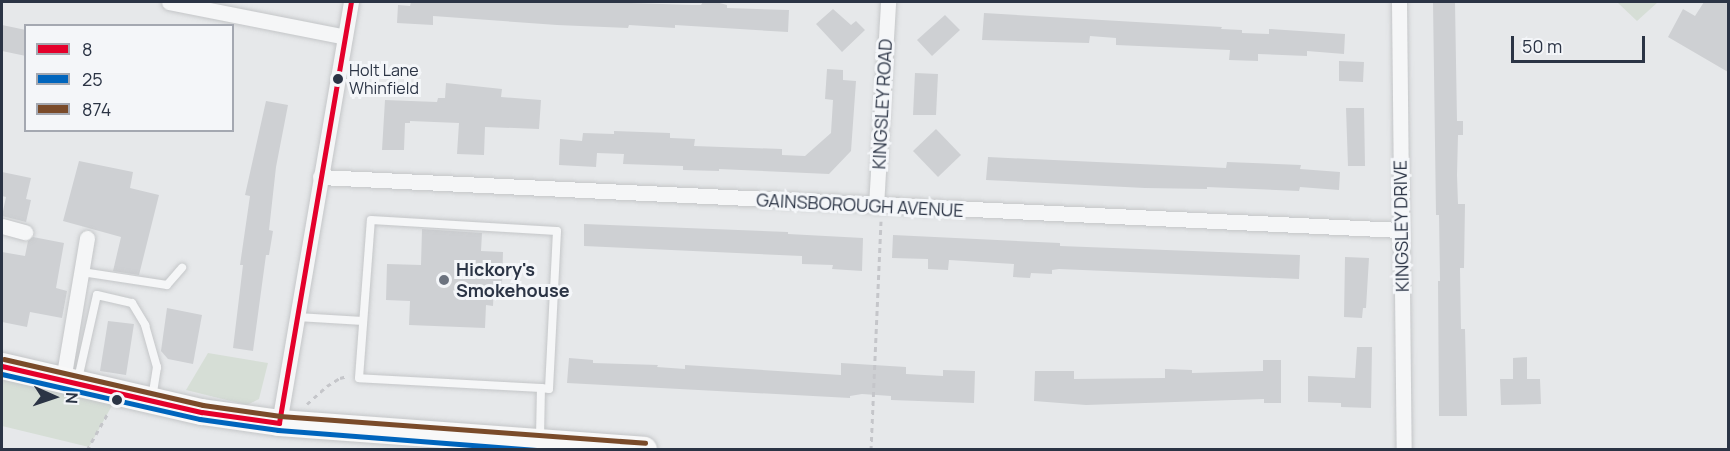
<!DOCTYPE html>
<html>
<head>
<meta charset="utf-8">
<style>
	body { margin:0 }
	#map { position:relative; width:1730px; height:451px; overflow:hidden; background:#e6e8ea; font-family:Manrope,sans-serif }
	div>[style] { position:absolute }
	[style*='--x'] { left:calc(var(--x)*1px); top:calc(var(--y)*1px); width:calc(var(--w)*1px); rotate:calc(var(--a)*1deg) }
	.green>* { inset:0; background:#d6ded6 }
	.building>* { inset:0; background:#ced0d3 }
	.path>* { height:3px; margin-top:-1.5px; transform-origin:0; background:repeating-linear-gradient(90deg,#c5c6ca 0 4.5px,transparent 0 9px) }
	.roads { filter:drop-shadow(0 0 2px #c4c6c8) drop-shadow(0 0 2px #c4c6c8) }
	.service>* { height:8px; margin:-4px; padding:0 4px; transform-origin:4px; border-radius:4px; background:#f5f6f7 }
	.minor>* { height:15px; margin:-7.5px; padding:0 7.5px; transform-origin:7.5px; border-radius:7.5px; background:#f5f6f7 }
	.trunk>* { height:26px; margin:-13px; padding:0 13px; transform-origin:13px; border-radius:13px; background:#f8f8f8 }
	.bus-1>* { height:4.5px; margin:-2.25px; padding:0 2.25px; transform-origin:2.25px; border-radius:2.25px; background:#e4002b }
	.bus-2>* { height:4.5px; margin:-2.25px; padding:0 2.25px; transform-origin:2.25px; border-radius:2.25px; background:#0065bd }
	.bus-3>* { height:4.5px; margin:-2.25px; padding:0 2.25px; transform-origin:2.25px; border-radius:2.25px; background:#7a4b2a }
	.dots>* { width:16px; height:16px; translate:-50% -50%; box-sizing:border-box; border:3px solid #f4f6f9; border-radius:50% }
	span { translate:-50% -50%; white-space:nowrap; text-align:center; line-height:1.15; -webkit-text-stroke:6px #f4f6f9; paint-order:stroke }
	.bus-label { font-size:16px; color:#2b3445 }
	.left { translate:0 -50%; text-align:left }
	.street-label { font-size:18px; color:#2b3445 }
	.poi-label { font-size:18px; color:#2b3445; font-weight:700 }
	.frame { position:absolute; inset:0; border:3px solid #2b3445; pointer-events:none }
	.legend { position:absolute; left:24px; top:24px; width:210px; height:108px; box-sizing:border-box; background:#f4f6f9; border:2px solid #a4a8b1; margin:0; padding:8px 10px; list-style:none; font-size:18px; color:#2b3445 }
	.legend li { display:flex; align-items:center; gap:12px; height:30px }
	.legend b { width:30px; border:2px solid #a4a8b1 }
	.north { position:absolute; left:24px; top:367px; width:60px; height:60px; -webkit-text-stroke:4px #f4f6f9; paint-order:stroke; rotate:93deg; font-size:16px; font-weight:700; line-height:24px; text-align:center; color:#2b3445 }
	.north::after { content:''; display:block; margin:auto; width:21px; height:27px; background:#2b3445; clip-path:polygon(50% 0,100% 100%,50% 72%,0 100%) }
	.scale { position:absolute; left:1511px; top:36px; width:134px; height:27px; box-sizing:border-box; border:3px solid #2b3445; border-top:0; padding-left:8px; font-size:18px; line-height:21px; white-space:nowrap; color:#2b3445; -webkit-text-stroke:4px #f4f6f9; paint-order:stroke }
</style>
</head>
<body>
<div id="map">
	<div class="green">
		<i style="clip-path:polygon(1617px 2px,1658px 2px,1637px 21px)"></i>
		<i style="clip-path:polygon(208px 353px,268px 363px,259px 399px,247px 405px,186px 390px)"></i>
		<i style="clip-path:polygon(2px 366px,119px 393px,89px 447px,2px 426px)"></i>
	</div>
	<div class="building">
		<i style="clip-path:polygon(411px 2px,601px 2px,692px 5px,701px 5px,703px 2px,716px 2px,727px 5px,727px 8px,789px 10px,788px 32px,675px 25px,675px 28px,629px 25px,628px 28px,557px 25px,433px 16px,433px 25px,397px 23px,398px 5px,410px 6px)"></i>
		<i style="clip-path:polygon(1433px 2px,1455px 2px,1457px 121px,1463px 121px,1463px 135px,1458px 135px,1457px 175px,1458px 204px,1465px 204px,1464px 268px,1460px 268px,1461px 329px,1465px 329px,1467px 416px,1439px 416px,1438px 281px,1440px 281px,1439px 215px,1436px 215px)"></i>
		<i style="clip-path:polygon(1704px 2px,1728px 2px,1728px 72px,1668px 37px,1683px 9px,1695px 16px)"></i>
		<i style="clip-path:polygon(833px 9px,851px 25px,856px 21px,865px 30px,842px 52px,816px 24px)"></i>
		<i style="clip-path:polygon(984px 13px,1222px 27px,1221px 29px,1242px 30px,1242px 33px,1269px 34px,1269px 29px,1345px 34px,1344px 54px,1307px 51px,1307px 56px,1258px 54px,1258px 61px,1229px 60px,1230px 50px,1116px 45px,1116px 38px,1090px 36px,1089px 43px,982px 40px)"></i>
		<i style="clip-path:polygon(945px 15px,960px 30px,932px 56px,917px 40px)"></i>
		<i style="clip-path:polygon(2px 25px,26px 30px,26px 56px,2px 51px)"></i>
		<i style="clip-path:polygon(1339px 61px,1364px 62px,1363px 82px,1339px 81px)"></i>
		<i style="clip-path:polygon(827px 69px,843px 70px,843px 80px,856px 81px,851px 151px,829px 174px,719px 169px,719px 171px,683px 170px,683px 166px,623px 164px,624px 154px,597px 153px,596px 167px,559px 165px,560px 139px,582px 141px,583px 133px,614px 134px,614px 131px,670px 133px,670px 138px,695px 139px,694px 146px,782px 149px,782px 155px,805px 156px,831px 133px,833px 100px,825px 99px)"></i>
		<i style="clip-path:polygon(915px 73px,938px 74px,936px 115px,913px 115px)"></i>
		<i style="clip-path:polygon(446px 83px,502px 89px,501px 97px,541px 100px,539px 129px,485px 127px,484px 155px,457px 154px,459px 123px,410px 121px,410px 123px,405px 123px,404px 150px,382px 150px,385px 100px,437px 102px,438px 98px,445px 98px)"></i>
		<i style="clip-path:polygon(266px 101px,288px 105px,276px 167px,269px 230px,273px 231px,269px 255px,266px 255px,253px 351px,233px 348px,243px 265px,240px 265px,250px 196px,245px 195px)"></i>
		<i style="clip-path:polygon(1346px 108px,1364px 108px,1365px 166px,1348px 166px)"></i>
		<i style="clip-path:polygon(936px 129px,961px 155px,938px 177px,913px 151px)"></i>
		<i style="clip-path:polygon(988px 157px,1226px 168px,1227px 162px,1301px 165px,1300px 169px,1340px 172px,1339px 190px,1300px 187px,1299px 191px,1207px 187px,1207px 189px,1145px 188px,986px 180px)"></i>
		<i style="clip-path:polygon(79px 161px,133px 172px,130px 188px,159px 195px,139px 275px,113px 271px,121px 237px,63px 221px)"></i>
		<i style="clip-path:polygon(2px 172px,31px 178px,26px 199px,31px 200px,26px 222px,2px 216px,6px 197px,2px 196px)"></i>
		<i style="clip-path:polygon(584px 224px,788px 232px,788px 234px,863px 238px,862px 271px,832px 269px,833px 265px,802px 264px,802px 256px,584px 246px)"></i>
		<i style="clip-path:polygon(422px 229px,482px 233px,481px 251px,503px 252px,502px 284px,494px 284px,493px 306px,486px 305px,485px 328px,409px 325px,410px 301px,386px 300px,387px 264px,421px 265px)"></i>
		<i style="clip-path:polygon(893px 235px,1060px 243px,1060px 246px,1300px 255px,1299px 279px,1059px 269px,1052px 270px,1052px 274px,1031px 273px,1030px 278px,1013px 277px,1014px 264px,949px 260px,948px 270px,928px 269px,928px 259px,892px 258px)"></i>
		<i style="clip-path:polygon(33px 237px,64px 243px,56px 288px,67px 291px,62px 318px,30px 312px,27px 327px,2px 322px,2px 252px,25px 256px,28px 241px)"></i>
		<i style="clip-path:polygon(1345px 257px,1369px 258px,1366px 308px,1363px 308px,1362px 318px,1344px 317px)"></i>
		<i style="clip-path:polygon(167px 308px,202px 315px,193px 364px,168px 359px,161px 351px)"></i>
		<i style="clip-path:polygon(108px 321px,134px 324px,126px 375px,100px 371px)"></i>
		<i style="clip-path:polygon(1357px 347px,1372px 347px,1371px 408px,1341px 407px,1341px 403px,1308px 402px,1308px 376px,1355px 378px)"></i>
		<i style="clip-path:polygon(1527px 357px,1527px 379px,1540px 379px,1541px 404px,1501px 405px,1500px 379px,1513px 379px,1513px 358px)"></i>
		<i style="clip-path:polygon(569px 358px,593px 360px,593px 363px,658px 365px,657px 367px,685px 369px,685px 365px,841px 375px,841px 363px,906px 367px,906px 374px,943px 376px,943px 370px,975px 371px,974px 403px,891px 400px,891px 396px,862px 394px,850px 396px,850px 398px,567px 383px)"></i>
		<i style="clip-path:polygon(1263px 360px,1281px 360px,1281px 403px,1264px 403px,1264px 399px,1086px 405px,1034px 401px,1035px 371px,1074px 371px,1074px 379px,1165px 378px,1165px 369px,1192px 370px,1192px 373px,1263px 371px)"></i>
	</div>
	<div class="path">
		<i style="--x:307;--y:404;--w:27;--a:-42"></i>
		<i style="--x:327;--y:386;--w:15;--a:-32"></i>
		<i style="--x:340;--y:378;--w:8;--a:-14"></i>
		<i style="--x:87;--y:450;--w:43;--a:-60.4"></i>
		<i style="--x:871;--y:450;--w:229;--a:-87.5"></i>
	</div>
	<div class="roads">
		<div class="service">
			<i style="--x:82;--y:272;--w:86;--a:8.7"></i>
			<i style="--x:167;--y:285;--w:23;--a:-49"></i>
			<i style="--x:297;--y:317;--w:66;--a:3.5"></i>
			<i style="--x:78;--y:379;--w:86;--a:-77.3"></i>
			<i style="--x:97;--y:295;--w:36;--a:13"></i>
			<i style="--x:132;--y:303;--w:26;--a:59"></i>
			<i style="--x:145;--y:325;--w:44;--a:74.1"></i>
			<i style="--x:157;--y:367;--w:31;--a:99"></i>
			<i style="--x:540;--y:438;--w:50;--a:-88.9"></i>
			<i style="--x:541;--y:388;--w:182;--a:-176.9"></i>
			<i style="--x:359;--y:378;--w:158;--a:-85.7"></i>
			<i style="--x:371;--y:220;--w:186;--a:3.4"></i>
			<i style="--x:557;--y:231;--w:158;--a:92.9"></i>
			<i style="--x:549;--y:389;--w:8;--a:-173"></i>
		</div>
		<div class="minor">
			<i style="--x:169;--y:2;--w:179;--a:11.2"></i>
			<i style="--x:1399;--y:2;--w:448;--a:89.4"></i>
			<i style="--x:320;--y:177;--w:1081;--a:2.81"></i>
			<i style="--x:876;--y:206;--w:204;--a:-86.6"></i>
			<i style="--x:2;--y:226;--w:24;--a:15"></i>
			<i style="--x:63;--y:380;--w:144;--a:-80.4"></i>
			<i style="--x:279;--y:423;--w:427;--a:-80.3"></i>
		</div>
		<div class="trunk">
			<i style="--x:2;--y:366;--w:205;--a:13"></i>
			<i style="--x:202;--y:412;--w:78;--a:8.1"></i>
			<i style="--x:279;--y:423;--w:366;--a:4.2"></i>
		</div>
	</div>
	<div class="bus-1">
		<i style="--x:2;--y:366;--w:205;--a:13"></i>
		<i style="--x:202;--y:412;--w:78;--a:8.1"></i>
		<i style="--x:279;--y:423;--w:427;--a:-80.3"></i>
	</div>
	<div class="bus-2">
		<i style="--x:2;--y:374;--w:203;--a:12.8"></i>
		<i style="--x:200;--y:419;--w:79;--a:8"></i>
		<i style="--x:278;--y:430;--w:259;--a:4.4"></i>
	</div>
	<div class="bus-3">
		<i style="--x:4;--y:359;--w:204;--a:13"></i>
		<i style="--x:203;--y:405;--w:78;--a:8.1"></i>
		<i style="--x:280;--y:416;--w:366;--a:4.2"></i>
	</div>
	<div class="dots">
		<i style="left:338px;top:79px;background:#2b3445"></i>
		<i style="left:444px;top:280px;background:#6c737f"></i>
		<i style="left:117px;top:400px;background:#2b3445"></i>
	</div>
	<div class="bus-label">
		<span class="left" style="left:349px;top:79px">Holt Lane<br>Whinfield</span>
	</div>
	<div class="street-label">
		<span style="left:882px;top:104px;rotate:-87deg">KINGSLEY ROAD</span>
		<span style="left:860px;top:205px;rotate:3deg">GAINSBOROUGH AVENUE</span>
		<span style="left:1401px;top:226px;rotate:-91deg">KINGSLEY DRIVE</span>
	</div>
	<div class="poi-label">
		<span class="left" style="left:456px;top:280px">Hickory's<br>Smokehouse</span>
	</div>
	<div class="frame"></div>
	<ul class="legend">
	<li><b style="height:8px;background:#e4002b"></b>8</li>
	<li><b style="height:8px;background:#0065bd"></b>25</li>
	<li><b style="height:8px;background:#7a4b2a"></b>874</li>
	</ul>
	<div class="north">N</div>
	<div class="scale">50 m</div>
</div>
</body>
</html>
